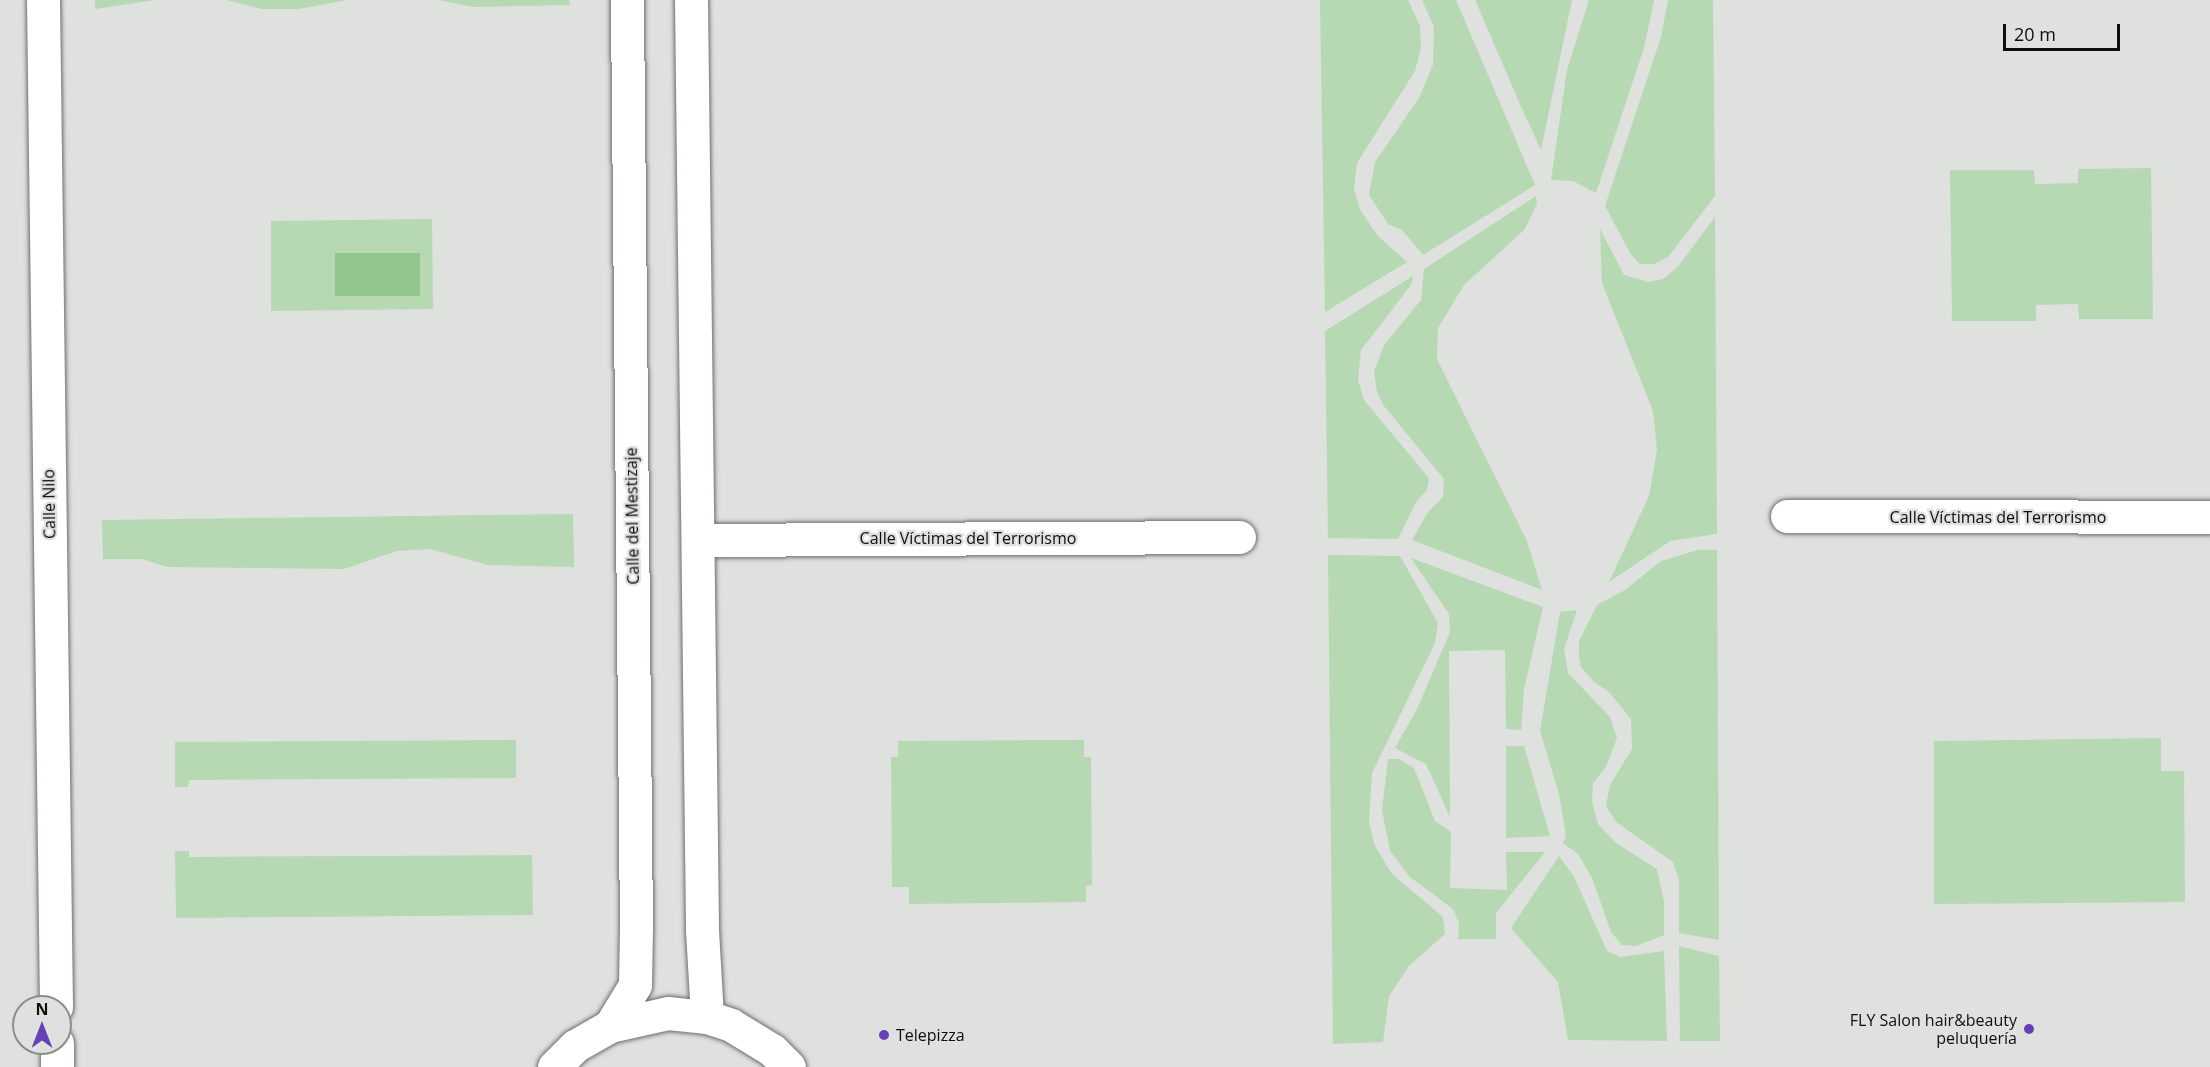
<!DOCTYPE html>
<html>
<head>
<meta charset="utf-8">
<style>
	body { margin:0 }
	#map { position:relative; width:2210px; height:1067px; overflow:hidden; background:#dee1dd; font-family:"Open Sans",sans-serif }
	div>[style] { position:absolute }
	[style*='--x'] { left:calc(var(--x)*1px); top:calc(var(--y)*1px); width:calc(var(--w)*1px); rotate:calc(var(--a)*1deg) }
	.green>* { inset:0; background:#b6d9b3 }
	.water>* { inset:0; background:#91c68d }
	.roads { filter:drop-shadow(0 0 2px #6d6f6d) drop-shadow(0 0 2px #6d6f6d) }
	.street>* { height:33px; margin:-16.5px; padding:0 16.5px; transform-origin:16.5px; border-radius:16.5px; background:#fff }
	.dots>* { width:16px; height:16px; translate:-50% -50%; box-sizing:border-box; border:3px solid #dee1dd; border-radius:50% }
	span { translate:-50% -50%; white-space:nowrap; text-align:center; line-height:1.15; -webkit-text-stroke:4.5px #dee1dd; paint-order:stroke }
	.street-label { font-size:16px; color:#0d0e0d }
	.poi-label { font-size:16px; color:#0d0e0d }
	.right { translate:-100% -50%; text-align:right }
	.left { translate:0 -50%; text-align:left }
	.north { position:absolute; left:12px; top:995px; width:60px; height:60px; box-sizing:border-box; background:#dee1dd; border:2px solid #8a8d8a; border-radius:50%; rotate:0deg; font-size:16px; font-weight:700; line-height:24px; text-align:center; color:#0d0e0d }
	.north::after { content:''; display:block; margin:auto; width:21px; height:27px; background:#6640b9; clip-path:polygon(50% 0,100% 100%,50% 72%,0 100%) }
	.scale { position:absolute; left:2003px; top:24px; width:117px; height:27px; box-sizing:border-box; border:3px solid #0d0e0d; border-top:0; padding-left:8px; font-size:18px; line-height:21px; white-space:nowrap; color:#0d0e0d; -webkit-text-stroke:4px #dee1dd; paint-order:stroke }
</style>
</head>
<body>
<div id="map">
	<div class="green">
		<i style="clip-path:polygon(95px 0,156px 0,95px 9px)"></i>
		<i style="clip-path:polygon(226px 0,348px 0,298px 9px,262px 9px)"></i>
		<i style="clip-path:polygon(439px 0,569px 0,570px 5px,473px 7px)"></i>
		<i style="clip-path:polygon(1320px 0,1408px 0,1420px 26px,1421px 48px,1415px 71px,1357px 163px,1354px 189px,1360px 210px,1378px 236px,1407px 262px,1325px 312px)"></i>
		<i style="clip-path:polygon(1422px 0,1456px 0,1535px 185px,1423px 255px,1402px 230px,1388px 224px,1369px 195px,1375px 162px,1419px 98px,1433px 65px,1434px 27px)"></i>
		<i style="clip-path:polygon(1475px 0,1572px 0,1541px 150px,1519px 102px)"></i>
		<i style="clip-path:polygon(1589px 0,1654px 0,1644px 48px,1596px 193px,1573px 181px,1551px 180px,1567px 70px)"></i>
		<i style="clip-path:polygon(1668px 0,1713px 0,1715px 196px,1668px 257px,1654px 264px,1640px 264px,1630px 253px,1605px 206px,1661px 37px)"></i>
		<i style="clip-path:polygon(2151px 168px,2153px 319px,2079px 319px,2078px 304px,2036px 305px,2036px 321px,1952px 321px,1950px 170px,2034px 170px,2035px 184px,2078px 183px,2078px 169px)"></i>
		<i style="clip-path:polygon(1536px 196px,1537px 204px,1524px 230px,1464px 285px,1438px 328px,1437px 359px,1527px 541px,1542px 590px,1412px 540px,1428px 512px,1443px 497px,1444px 479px,1384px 406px,1377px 392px,1374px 372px,1384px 345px,1421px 300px,1424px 269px)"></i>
		<i style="clip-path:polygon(1715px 217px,1717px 534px,1670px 541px,1609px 582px,1649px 496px,1657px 450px,1653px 411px,1602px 283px,1600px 229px,1624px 275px,1648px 282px,1663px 279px,1677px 268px)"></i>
		<i style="clip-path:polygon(432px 219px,433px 309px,271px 311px,271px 221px)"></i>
		<i style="clip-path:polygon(1413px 276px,1411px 285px,1361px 350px,1358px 380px,1364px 400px,1429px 478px,1427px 490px,1416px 502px,1398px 539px,1328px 538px,1325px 331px)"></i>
		<i style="clip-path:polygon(573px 514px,574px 567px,488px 565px,430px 549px,397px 551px,344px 569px,167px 567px,142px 559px,103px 559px,102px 520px)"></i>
		<i style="clip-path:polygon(1698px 550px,1717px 550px,1719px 940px,1679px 933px,1679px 880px,1673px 862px,1616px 822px,1606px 806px,1610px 785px,1632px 749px,1631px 719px,1610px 693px,1594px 682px,1581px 667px,1579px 657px,1579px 641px,1597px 605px,1625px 590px,1661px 561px)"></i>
		<i style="clip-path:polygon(1328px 555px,1400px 556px,1438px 623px,1435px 643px,1372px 773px,1369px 821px,1374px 844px,1392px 874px,1443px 917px,1445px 934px,1409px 966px,1389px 996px,1383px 1042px,1333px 1044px)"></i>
		<i style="clip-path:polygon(1411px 558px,1543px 607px,1524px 689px,1521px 730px,1506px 729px,1505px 650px,1449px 651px,1450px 817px,1426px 764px,1395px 748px,1417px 709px,1450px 632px,1449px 614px)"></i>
		<i style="clip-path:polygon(1577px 610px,1564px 649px,1568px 673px,1610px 717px,1617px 738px,1606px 767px,1593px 783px,1592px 802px,1598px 824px,1616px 843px,1657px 869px,1664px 902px,1664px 935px,1636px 946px,1622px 945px,1611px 932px,1592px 878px,1578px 854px,1563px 843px,1566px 836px,1559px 794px,1540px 731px,1560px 612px)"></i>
		<i style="clip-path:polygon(2161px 738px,2161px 771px,2184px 771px,2185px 902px,1934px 904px,1934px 741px)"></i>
		<i style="clip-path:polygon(516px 740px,516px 778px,189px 780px,188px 787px,175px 787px,175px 742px)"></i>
		<i style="clip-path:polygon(1084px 740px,1084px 757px,1091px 757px,1092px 885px,1086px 886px,1086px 902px,909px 904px,909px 887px,892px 887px,891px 757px,898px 757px,898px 741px)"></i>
		<i style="clip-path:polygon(1506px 746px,1524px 746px,1550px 836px,1506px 838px)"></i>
		<i style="clip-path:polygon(1388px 759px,1399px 759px,1414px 768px,1435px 821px,1451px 832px,1450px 888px,1507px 890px,1506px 852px,1545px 852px,1496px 913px,1496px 939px,1458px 939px,1459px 923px,1453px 909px,1410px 877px,1390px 851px,1382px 810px)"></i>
		<i style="clip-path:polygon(175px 851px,189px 851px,189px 857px,532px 855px,533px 915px,176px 918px)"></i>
		<i style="clip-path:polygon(1559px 856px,1574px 877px,1607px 951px,1620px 957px,1664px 951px,1667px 1041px,1568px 1040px,1558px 982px,1511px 928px)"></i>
		<i style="clip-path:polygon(1679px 946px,1719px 956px,1720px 1041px,1680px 1041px)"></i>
	</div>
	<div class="water">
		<i style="clip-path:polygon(335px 253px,420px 253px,420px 296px,335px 296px)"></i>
	</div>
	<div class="roads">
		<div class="street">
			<i style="--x:43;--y:0;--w:1007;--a:89.26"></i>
			<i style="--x:691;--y:0;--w:930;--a:89.32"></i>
			<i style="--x:702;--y:930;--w:87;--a:86.7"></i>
			<i style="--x:1787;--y:516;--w:423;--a:0.1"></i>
			<i style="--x:698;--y:540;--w:541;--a:-0.32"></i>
			<i style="--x:610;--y:1026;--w:48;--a:-58.6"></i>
			<i style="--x:635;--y:985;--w:56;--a:-89"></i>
			<i style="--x:636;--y:929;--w:929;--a:-90.56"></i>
			<i style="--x:57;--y:1043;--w:24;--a:90"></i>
			<i style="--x:554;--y:1067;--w:30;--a:-45"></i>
			<i style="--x:575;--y:1046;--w:40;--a:-29.7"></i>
			<i style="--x:610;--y:1026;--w:59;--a:-12.6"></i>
			<i style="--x:668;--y:1013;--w:39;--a:6"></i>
			<i style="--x:707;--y:1017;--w:25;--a:18"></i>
			<i style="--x:731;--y:1025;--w:48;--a:31.4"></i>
			<i style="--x:772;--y:1050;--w:24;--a:45"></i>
		</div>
	</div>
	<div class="dots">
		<i style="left:2029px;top:1029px;background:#6640b9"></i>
		<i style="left:884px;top:1035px;background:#6640b9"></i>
	</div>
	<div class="street-label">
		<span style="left:49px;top:504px;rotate:-91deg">Calle Nilo</span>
		<span style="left:632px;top:516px;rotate:-91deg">Calle del Mestizaje</span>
		<span style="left:1998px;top:517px">Calle Víctimas del Terrorismo</span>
		<span style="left:968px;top:538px">Calle Víctimas del Terrorismo</span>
	</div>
	<div class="poi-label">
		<span class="right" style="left:2017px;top:1029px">FLY Salon hair&amp;beauty<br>peluquería</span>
		<span class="left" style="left:896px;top:1035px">Telepizza</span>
	</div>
	<div class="north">N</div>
	<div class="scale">20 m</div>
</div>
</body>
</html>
